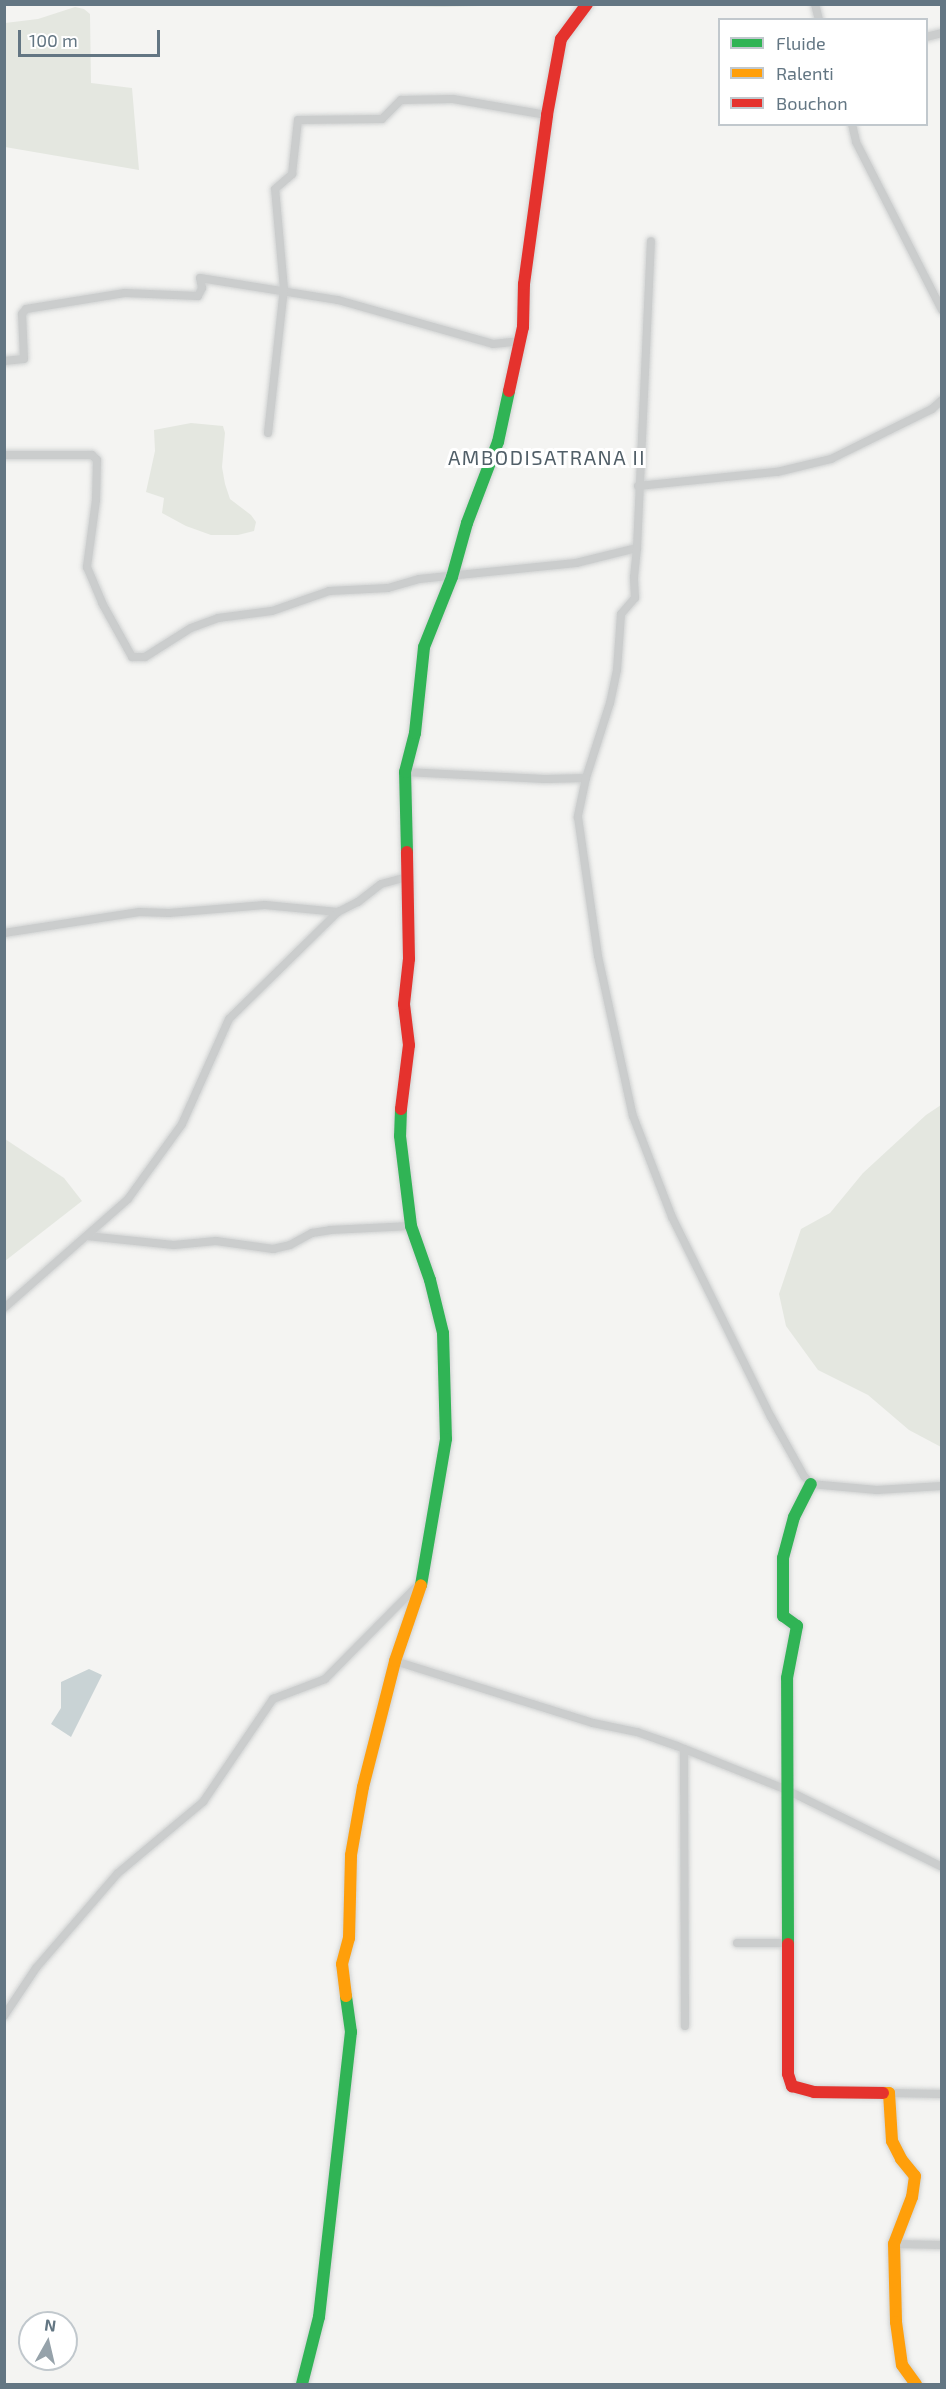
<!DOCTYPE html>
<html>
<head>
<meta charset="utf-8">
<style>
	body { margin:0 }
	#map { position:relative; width:946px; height:2389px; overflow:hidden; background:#f4f4f2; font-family:"Exo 2",sans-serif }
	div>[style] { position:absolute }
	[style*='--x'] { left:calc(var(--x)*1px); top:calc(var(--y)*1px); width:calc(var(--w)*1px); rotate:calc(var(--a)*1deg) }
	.green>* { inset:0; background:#e4e7e0 }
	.water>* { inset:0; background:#c9d3d5 }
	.roads { filter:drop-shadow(0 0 2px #d0d2d2) drop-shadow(0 0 2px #d0d2d2) }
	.street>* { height:8px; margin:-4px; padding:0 4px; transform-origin:4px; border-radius:4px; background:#cbcdcd }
	.fast>* { height:12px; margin:-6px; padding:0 6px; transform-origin:6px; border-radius:6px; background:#30b455 }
	.slow>* { height:12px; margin:-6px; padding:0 6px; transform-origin:6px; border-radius:6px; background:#ff9f0a }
	.jam>* { height:12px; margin:-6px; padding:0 6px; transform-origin:6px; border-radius:6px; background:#e5322d }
	span { translate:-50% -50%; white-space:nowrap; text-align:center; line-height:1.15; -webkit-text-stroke:6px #fff; paint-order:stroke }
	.neighbourhood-label { font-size:20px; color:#515f68; letter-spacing:1.5px }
	.frame { position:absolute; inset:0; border:6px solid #637683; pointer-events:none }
	.legend { position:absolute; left:718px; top:18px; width:210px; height:108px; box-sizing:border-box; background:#fff; border:2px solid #c1c8cd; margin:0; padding:8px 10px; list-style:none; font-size:18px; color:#637683 }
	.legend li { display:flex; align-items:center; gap:12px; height:30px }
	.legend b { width:30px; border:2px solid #c1c8cd }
	.north { position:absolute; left:18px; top:2311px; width:60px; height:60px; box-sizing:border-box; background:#fff; border:2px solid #c1c8cd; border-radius:50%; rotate:8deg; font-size:16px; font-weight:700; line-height:24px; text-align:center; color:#637683 }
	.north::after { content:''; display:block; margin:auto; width:21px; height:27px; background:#96a2aa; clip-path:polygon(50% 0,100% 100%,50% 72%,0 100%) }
	.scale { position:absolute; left:18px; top:30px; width:142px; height:27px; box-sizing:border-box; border:3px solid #637683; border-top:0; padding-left:8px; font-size:18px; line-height:21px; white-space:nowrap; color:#637683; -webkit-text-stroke:4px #fff; paint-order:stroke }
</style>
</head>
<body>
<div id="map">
	<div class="green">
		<i style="clip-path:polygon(275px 5px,523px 5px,444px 7px)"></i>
		<i style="clip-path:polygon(75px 7px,84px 9px,90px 14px,91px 83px,132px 88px,139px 170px,5px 147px,5px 23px,38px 19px)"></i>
		<i style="clip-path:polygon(191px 423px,223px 426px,225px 433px,222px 467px,225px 484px,230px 499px,251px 515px,256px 522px,254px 531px,238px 535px,211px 535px,186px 526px,162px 513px,164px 498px,146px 492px,155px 451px,154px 430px)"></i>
		<i style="clip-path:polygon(941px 1105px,941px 1447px,909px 1430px,868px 1395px,818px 1370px,786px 1326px,779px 1294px,801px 1229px,830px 1213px,863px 1173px,926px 1115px)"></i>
		<i style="clip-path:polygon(5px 1139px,64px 1178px,82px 1201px,5px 1261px)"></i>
	</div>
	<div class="water">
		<i style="clip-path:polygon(89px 1669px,102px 1675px,71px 1737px,51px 1724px,61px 1708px,61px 1682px)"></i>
	</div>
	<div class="roads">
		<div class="street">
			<i style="--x:815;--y:4;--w:16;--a:76"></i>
			<i style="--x:926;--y:37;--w:16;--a:-14"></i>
			<i style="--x:852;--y:124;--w:18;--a:77"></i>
			<i style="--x:856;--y:142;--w:189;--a:62.9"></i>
			<i style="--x:4;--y:361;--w:20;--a:-6"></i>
			<i style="--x:24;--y:359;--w:45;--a:-92.5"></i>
			<i style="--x:22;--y:314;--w:6;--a:-51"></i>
			<i style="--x:26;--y:309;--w:100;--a:-9.2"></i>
			<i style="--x:125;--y:293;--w:73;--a:2.4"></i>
			<i style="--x:198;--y:296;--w:9;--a:-63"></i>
			<i style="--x:202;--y:288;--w:10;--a:-101"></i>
			<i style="--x:200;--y:278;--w:140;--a:9.1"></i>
			<i style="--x:338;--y:300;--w:161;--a:15.8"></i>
			<i style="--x:493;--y:344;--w:27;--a:-6"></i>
			<i style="--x:268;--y:433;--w:145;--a:-83.7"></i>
			<i style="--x:284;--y:289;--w:100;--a:-95.1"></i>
			<i style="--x:275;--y:189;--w:23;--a:-41"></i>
			<i style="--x:292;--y:174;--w:54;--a:-83.7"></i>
			<i style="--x:298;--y:120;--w:84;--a:-0.7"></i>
			<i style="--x:382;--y:119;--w:27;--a:-45"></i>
			<i style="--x:401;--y:100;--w:52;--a:-1.1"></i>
			<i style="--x:453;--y:99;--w:95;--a:9.7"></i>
			<i style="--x:4;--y:455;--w:88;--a:0"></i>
			<i style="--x:92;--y:455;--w:7;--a:45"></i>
			<i style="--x:97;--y:460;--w:40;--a:91.4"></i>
			<i style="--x:96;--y:500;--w:68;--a:97.7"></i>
			<i style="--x:87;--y:567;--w:39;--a:67"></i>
			<i style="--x:102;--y:603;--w:62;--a:60.9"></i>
			<i style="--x:132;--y:657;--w:13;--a:0"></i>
			<i style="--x:145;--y:657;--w:54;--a:-32.2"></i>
			<i style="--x:191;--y:628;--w:29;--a:-20"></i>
			<i style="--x:218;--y:618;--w:54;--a:-7.4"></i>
			<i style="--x:272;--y:611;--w:60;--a:-19.3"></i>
			<i style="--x:329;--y:591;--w:59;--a:-2.9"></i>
			<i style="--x:388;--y:588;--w:32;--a:-16"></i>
			<i style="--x:419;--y:579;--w:158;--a:-5.8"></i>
			<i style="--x:576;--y:563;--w:63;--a:-13.8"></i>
			<i style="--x:637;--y:548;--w:307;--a:-87.4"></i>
			<i style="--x:638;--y:486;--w:140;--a:-5.8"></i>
			<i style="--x:777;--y:472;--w:56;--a:-13.5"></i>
			<i style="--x:831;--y:459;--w:113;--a:-26.3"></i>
			<i style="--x:932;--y:409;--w:13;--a:-42"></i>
			<i style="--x:405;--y:772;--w:140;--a:2.9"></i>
			<i style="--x:545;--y:779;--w:41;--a:-1.4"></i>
			<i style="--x:586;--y:778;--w:79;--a:-72.3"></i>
			<i style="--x:610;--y:703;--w:34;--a:-78"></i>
			<i style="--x:617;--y:670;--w:56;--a:-85.9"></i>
			<i style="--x:621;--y:614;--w:21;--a:-49"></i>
			<i style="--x:635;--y:598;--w:21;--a:-93"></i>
			<i style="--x:634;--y:577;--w:29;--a:-84"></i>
			<i style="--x:586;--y:778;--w:40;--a:102"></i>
			<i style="--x:578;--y:817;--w:140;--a:81.8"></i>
			<i style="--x:598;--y:956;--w:164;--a:77.7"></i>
			<i style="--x:633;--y:1116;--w:108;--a:68.9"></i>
			<i style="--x:672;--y:1217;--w:223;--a:63.7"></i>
			<i style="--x:771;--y:1417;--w:68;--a:60.8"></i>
			<i style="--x:804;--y:1476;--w:11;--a:49"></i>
			<i style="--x:811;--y:1484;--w:66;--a:5.2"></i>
			<i style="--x:877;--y:1490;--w:65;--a:-3.5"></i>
			<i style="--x:4;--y:933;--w:137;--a:-8.8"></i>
			<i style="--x:139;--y:912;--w:30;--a:2"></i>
			<i style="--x:169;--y:913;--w:96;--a:-4.8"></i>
			<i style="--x:265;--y:905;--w:73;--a:5.5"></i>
			<i style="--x:87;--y:1236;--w:87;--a:5.9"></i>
			<i style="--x:174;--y:1245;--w:42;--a:-5.4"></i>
			<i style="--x:216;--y:1241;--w:58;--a:8"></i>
			<i style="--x:273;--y:1249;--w:17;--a:-13"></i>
			<i style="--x:290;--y:1245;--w:25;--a:-29"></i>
			<i style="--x:312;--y:1233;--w:18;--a:-9"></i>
			<i style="--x:330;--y:1230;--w:81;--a:-2.8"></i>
			<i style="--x:4;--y:1308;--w:165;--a:-41.3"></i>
			<i style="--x:128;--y:1199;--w:92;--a:-54.2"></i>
			<i style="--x:182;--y:1124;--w:115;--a:-65.9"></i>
			<i style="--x:229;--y:1019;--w:153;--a:-44.5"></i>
			<i style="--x:338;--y:912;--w:22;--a:-27"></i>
			<i style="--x:358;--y:902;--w:29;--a:-38"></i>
			<i style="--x:381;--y:884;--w:28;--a:-15"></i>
			<i style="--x:395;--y:1661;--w:207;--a:17.4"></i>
			<i style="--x:593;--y:1723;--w:45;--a:11.6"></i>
			<i style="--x:637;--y:1732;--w:42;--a:19.3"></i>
			<i style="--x:677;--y:1746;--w:118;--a:21.8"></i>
			<i style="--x:787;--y:1790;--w:173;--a:26.4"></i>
			<i style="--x:684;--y:1749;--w:277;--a:89.8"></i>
			<i style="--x:737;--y:1943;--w:49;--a:0"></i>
			<i style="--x:4;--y:2016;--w:58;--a:-56.3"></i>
			<i style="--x:36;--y:1968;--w:125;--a:-49.2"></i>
			<i style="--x:118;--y:1873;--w:111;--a:-39.9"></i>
			<i style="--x:203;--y:1802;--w:125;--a:-55.8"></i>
			<i style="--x:273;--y:1699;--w:56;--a:-21"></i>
			<i style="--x:325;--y:1679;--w:135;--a:-45.3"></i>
			<i style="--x:889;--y:2093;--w:53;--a:1.1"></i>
			<i style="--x:894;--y:2244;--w:48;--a:1.2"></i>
		</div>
		<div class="fast">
			<i style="--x:407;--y:852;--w:80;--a:-91.4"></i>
			<i style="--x:405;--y:772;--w:40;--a:-75.6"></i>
			<i style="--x:415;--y:733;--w:86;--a:-84"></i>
			<i style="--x:424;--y:647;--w:75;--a:-68.2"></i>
			<i style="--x:452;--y:577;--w:56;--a:-74.5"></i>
			<i style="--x:467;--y:523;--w:87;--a:-69.1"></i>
			<i style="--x:498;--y:442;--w:52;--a:-77.8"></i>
			<i style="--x:401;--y:1109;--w:27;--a:92"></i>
			<i style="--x:400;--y:1136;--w:91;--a:83"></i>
			<i style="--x:411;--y:1226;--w:57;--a:70.6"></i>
			<i style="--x:430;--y:1280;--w:55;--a:76.2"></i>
			<i style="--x:443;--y:1333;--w:106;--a:88.4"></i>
			<i style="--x:446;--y:1439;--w:148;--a:99.7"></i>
			<i style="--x:788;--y:1944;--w:266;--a:-90.2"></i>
			<i style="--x:787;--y:1678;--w:53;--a:-79.1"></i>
			<i style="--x:797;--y:1626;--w:17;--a:-144"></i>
			<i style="--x:783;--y:1616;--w:58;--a:-90"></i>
			<i style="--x:783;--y:1558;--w:42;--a:-75"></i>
			<i style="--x:794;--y:1517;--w:37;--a:-63"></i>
			<i style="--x:302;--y:2384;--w:69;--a:-75.8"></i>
			<i style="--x:319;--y:2317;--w:287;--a:-83.6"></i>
			<i style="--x:351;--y:2032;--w:36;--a:-98"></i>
		</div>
		<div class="slow">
			<i style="--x:346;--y:1996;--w:32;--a:-97"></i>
			<i style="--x:342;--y:1964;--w:27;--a:-75"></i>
			<i style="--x:349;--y:1938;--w:83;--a:-88.6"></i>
			<i style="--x:351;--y:1855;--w:69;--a:-80"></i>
			<i style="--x:363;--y:1787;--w:130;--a:-75.7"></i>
			<i style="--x:395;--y:1661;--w:80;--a:-71.1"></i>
			<i style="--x:883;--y:2093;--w:6;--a:0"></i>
			<i style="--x:889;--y:2093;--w:48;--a:86.4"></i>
			<i style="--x:892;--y:2141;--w:20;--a:63"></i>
			<i style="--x:901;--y:2159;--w:22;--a:51"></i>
			<i style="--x:915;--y:2176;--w:21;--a:98"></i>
			<i style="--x:912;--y:2197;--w:50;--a:111"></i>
			<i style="--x:894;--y:2244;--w:78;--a:88.5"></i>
			<i style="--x:896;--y:2322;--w:43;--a:82.1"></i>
			<i style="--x:902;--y:2365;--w:24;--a:54"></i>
		</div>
		<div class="jam">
			<i style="--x:509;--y:391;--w:66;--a:-77.7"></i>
			<i style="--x:523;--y:327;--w:43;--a:-88.7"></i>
			<i style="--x:524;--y:284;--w:171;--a:-82.2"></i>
			<i style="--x:547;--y:115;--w:77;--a:-79.6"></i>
			<i style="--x:561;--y:39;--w:44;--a:-53.4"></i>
			<i style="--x:401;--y:1109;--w:64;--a:-82.9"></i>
			<i style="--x:409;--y:1045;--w:41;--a:-97"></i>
			<i style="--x:404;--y:1004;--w:45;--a:-83.7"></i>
			<i style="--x:409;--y:959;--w:107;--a:-91.1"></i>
			<i style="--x:788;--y:1944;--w:130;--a:90"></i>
			<i style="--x:788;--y:2074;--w:13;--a:72"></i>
			<i style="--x:792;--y:2086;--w:23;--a:15"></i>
			<i style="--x:814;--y:2092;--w:69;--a:0.8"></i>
		</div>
	</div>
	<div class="neighbourhood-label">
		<span style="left:547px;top:457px">AMBODISATRANA II</span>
	</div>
	<div class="frame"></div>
	<ul class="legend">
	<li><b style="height:8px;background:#30b455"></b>Fluide</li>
	<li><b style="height:8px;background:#ff9f0a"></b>Ralenti</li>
	<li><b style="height:8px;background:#e5322d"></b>Bouchon</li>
	</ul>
	<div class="north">N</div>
	<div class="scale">100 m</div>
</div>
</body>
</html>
